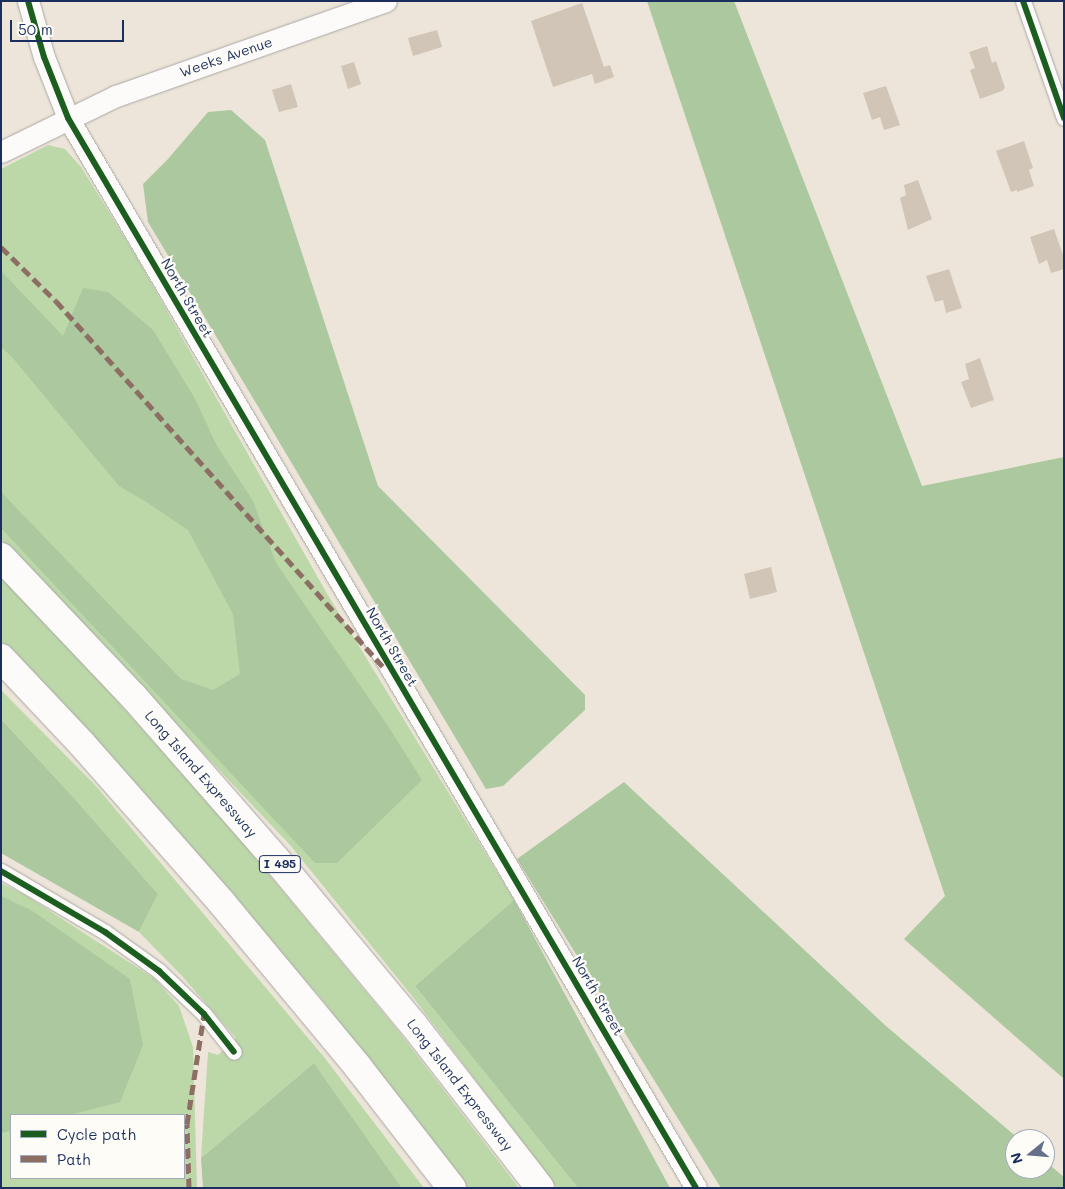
<!DOCTYPE html>
<html>
<head>
<meta charset="utf-8">
<style>
	body { margin:0 }
	#map { position:relative; width:1065px; height:1189px; overflow:hidden; background:#ede5d9; font-family:Mali,sans-serif }
	div>[style] { position:absolute }
	[style*='--x'] { left:calc(var(--x)*1px); top:calc(var(--y)*1px); width:calc(var(--w)*1px); rotate:calc(var(--a)*1deg) }
	.green>* { inset:0; background:#bcd8a9 }
	.forest>* { inset:0; background:#acc89f }
	.building>* { inset:0; background:#d0c5b7 }
	.roads { filter:drop-shadow(0 0 1px #a9a7a6) drop-shadow(0 0 1px #a9a7a6) }
	.street>* { height:15px; margin:-7.5px; padding:0 7.5px; transform-origin:7.5px; border-radius:7.5px; background:#fcfbf9 }
	.secondary>* { height:21px; margin:-10.5px; padding:0 10.5px; transform-origin:10.5px; border-radius:10.5px; background:#fcfbf9 }
	.highway>* { height:28px; margin:-14px; padding:0 14px; transform-origin:14px; border-radius:14px; background:#fcfbf9 }
	.quiet>* { height:5px; margin-top:-2.5px; transform-origin:0; background:repeating-linear-gradient(90deg,#8d6e63 0 10px,transparent 0 15px) }
	.cycleway>* { height:6px; margin:-3px; padding:0 3px; transform-origin:3px; border-radius:3px; background:#1b5e20 }
	span { translate:-50% -50%; white-space:nowrap; text-align:center; line-height:1.15; -webkit-text-stroke:4.5px #fdfcf7; paint-order:stroke }
	.shield-label span { padding:1px 4px; background:#fdfcf7; border:1px solid; border-radius:4px; -webkit-text-stroke-width:0 }
	.shield-label { font-size:12px; color:#1b2f5e; font-weight:700 }
	.street-label { font-size:14px; color:#1b2f5e }
	.frame { position:absolute; inset:0; border:2px solid #1b2f5e; pointer-events:none }
	.legend { position:absolute; left:10px; top:1114px; width:175px; height:65px; box-sizing:border-box; background:#fdfcf7; border:1px solid #a3aaba; margin:0; padding:6px 9px; list-style:none; font-size:15px; color:#1b2f5e }
	.legend li { display:flex; align-items:center; gap:10px; height:25px }
	.legend b { width:25px; border:1px solid #a3aaba }
	.north { position:absolute; left:1005px; top:1129px; width:50px; height:50px; box-sizing:border-box; background:#fdfcf7; border:1px solid #a3aaba; border-radius:50%; rotate:253deg; font-size:14px; font-weight:700; line-height:20px; text-align:center; color:#1b2f5e }
	.north::after { content:''; display:block; margin:auto; width:18px; height:22px; background:#646f89; clip-path:polygon(50% 0,100% 100%,50% 72%,0 100%) }
	.scale { position:absolute; left:10px; top:20px; width:114px; height:22px; box-sizing:border-box; border:2px solid #1b2f5e; border-top:0; padding-left:6px; font-size:15px; line-height:18px; white-space:nowrap; color:#1b2f5e; -webkit-text-stroke:4px #fdfcf7; paint-order:stroke }
</style>
</head>
<body>
<div id="map">
	<div class="green">
		<i style="clip-path:polygon(48px 145px,65px 149px,81px 167px,136px 256px,326px 592px,514px 900px,415px 986px,578px 1188px,557px 1188px,412px 996px,290px 845px,1px 539px,1px 169px)"></i>
		<i style="clip-path:polygon(1px 576px,67px 644px,242px 842px,399px 1032px,519px 1188px,468px 1188px,324px 1002px,152px 803px,1px 641px)"></i>
		<i style="clip-path:polygon(1px 690px,95px 785px,324px 1057px,424px 1188px,402px 1188px,314px 1063px,201px 1158px,208px 1052px,218px 1055px,236px 1038px,182px 976px,139px 932px,158px 894px,75px 799px,1px 719px)"></i>
		<i style="clip-path:polygon(evenodd,1px 883px,25px 895px,155px 979px,179px 1006px,193px 1047px,197px 1188px,1px 1188px,1px 883px,11px 1115px,184px 1115px,184px 1178px,11px 1178px,11px 1115px)"></i>
	</div>
	<div class="forest">
		<i style="clip-path:polygon(647px 1px,734px 1px,922px 486px,1064px 457px,1064px 1079px,904px 939px,945px 896px)"></i>
		<i style="clip-path:polygon(231px 110px,265px 140px,378px 486px,585px 695px,585px 710px,503px 786px,486px 789px,148px 222px,143px 184px,168px 159px,208px 112px)"></i>
		<i style="clip-path:polygon(1px 271px,63px 336px,83px 288px,108px 292px,153px 330px,194px 397px,217px 446px,253px 501px,276px 563px,388px 726px,422px 780px,337px 863px,315px 863px,1px 528px,1px 492px,181px 679px,213px 690px,240px 674px,233px 614px,188px 530px,148px 503px,119px 486px,12px 357px,1px 347px)"></i>
		<i style="clip-path:polygon(1px 719px,75px 799px,158px 894px,139px 932px,1px 853px)"></i>
		<i style="clip-path:polygon(624px 782px,886px 1026px,1019px 1139px,1015px 1139px,1015px 1169px,1045px 1169px,1045px 1161px,1064px 1177px,1064px 1188px,721px 1188px,517px 859px)"></i>
		<i style="clip-path:polygon(1px 896px,31px 910px,130px 979px,143px 1045px,120px 1102px,70px 1115px,11px 1115px,11px 1131px,1px 1133px)"></i>
		<i style="clip-path:polygon(514px 900px,670px 1188px,578px 1188px,415px 986px)"></i>
		<i style="clip-path:polygon(314px 1063px,402px 1188px,203px 1188px,201px 1158px)"></i>
	</div>
	<div class="building">
		<i style="clip-path:polygon(582px 3px,604px 67px,610px 65px,614px 77px,595px 84px,592px 74px,553px 87px,531px 21px)"></i>
		<i style="clip-path:polygon(437px 30px,442px 47px,413px 56px,408px 38px)"></i>
		<i style="clip-path:polygon(987px 46px,992px 63px,996px 61px,1005px 88px,1002px 91px,980px 99px,970px 70px,975px 68px,969px 52px)"></i>
		<i style="clip-path:polygon(354px 62px,361px 84px,348px 89px,341px 66px)"></i>
		<i style="clip-path:polygon(291px 84px,298px 107px,279px 112px,272px 90px)"></i>
		<i style="clip-path:polygon(886px 86px,900px 125px,884px 130px,880px 117px,872px 120px,863px 93px)"></i>
		<i style="clip-path:polygon(1024px 141px,1033px 168px,1029px 170px,1034px 186px,1017px 192px,1017px 190px,1011px 192px,996px 151px)"></i>
		<i style="clip-path:polygon(918px 180px,932px 219px,908px 230px,900px 198px,906px 195px,904px 185px)"></i>
		<i style="clip-path:polygon(1054px 229px,1064px 258px,1064px 269px,1051px 273px,1047px 260px,1039px 264px,1030px 237px)"></i>
		<i style="clip-path:polygon(949px 269px,962px 308px,946px 313px,943px 300px,935px 302px,926px 276px)"></i>
		<i style="clip-path:polygon(980px 358px,994px 400px,971px 408px,961px 382px,969px 379px,965px 364px)"></i>
		<i style="clip-path:polygon(771px 567px,777px 592px,750px 599px,744px 574px)"></i>
	</div>
	<div class="roads">
		<div class="street">
			<i style="--x:1023;--y:1;--w:124;--a:70.7"></i>
			<i style="--x:1;--y:871;--w:121;--a:30.4"></i>
			<i style="--x:105;--y:932;--w:67;--a:35.8"></i>
			<i style="--x:159;--y:971;--w:62;--a:43.7"></i>
			<i style="--x:204;--y:1014;--w:48;--a:51.7"></i>
		</div>
		<div class="secondary">
			<i style="--x:28;--y:1;--w:58;--a:74.1"></i>
			<i style="--x:44;--y:57;--w:66;--a:68.5"></i>
			<i style="--x:68;--y:118;--w:1241;--a:59.59"></i>
			<i style="--x:1;--y:152;--w:128;--a:-26"></i>
			<i style="--x:116;--y:96;--w:286;--a:-19.4"></i>
		</div>
		<div class="highway">
			<i style="--x:1;--y:557;--w:192;--a:46.5"></i>
			<i style="--x:133;--y:696;--w:215;--a:48.8"></i>
			<i style="--x:275;--y:858;--w:216;--a:50.3"></i>
			<i style="--x:413;--y:1024;--w:207;--a:52.2"></i>
			<i style="--x:1;--y:658;--w:118;--a:46.7"></i>
			<i style="--x:82;--y:744;--w:212;--a:48.6"></i>
			<i style="--x:222;--y:903;--w:213;--a:50.3"></i>
			<i style="--x:358;--y:1067;--w:153;--a:52.2"></i>
		</div>
	</div>
	<div class="quiet">
		<i style="--x:1;--y:247;--w:77;--a:44.5"></i>
		<i style="--x:56;--y:301;--w:495;--a:48.2"></i>
		<i style="--x:189;--y:1188;--w:64;--a:-91.8"></i>
		<i style="--x:187;--y:1124;--w:111;--a:-81.2"></i>
	</div>
	<div class="cycleway">
		<i style="--x:28;--y:1;--w:58;--a:74.1"></i>
		<i style="--x:44;--y:57;--w:66;--a:68.5"></i>
		<i style="--x:68;--y:118;--w:1241;--a:59.59"></i>
		<i style="--x:1023;--y:1;--w:124;--a:70.7"></i>
		<i style="--x:1;--y:871;--w:121;--a:30.4"></i>
		<i style="--x:105;--y:932;--w:67;--a:35.8"></i>
		<i style="--x:159;--y:971;--w:62;--a:43.7"></i>
		<i style="--x:204;--y:1014;--w:48;--a:51.7"></i>
	</div>
	<div class="shield-label">
		<span style="left:280px;top:864px">I 495</span>
	</div>
	<div class="street-label">
		<span style="left:226px;top:57px;rotate:-19deg">Weeks Avenue</span>
		<span style="left:187px;top:298px;rotate:60deg">North Street</span>
		<span style="left:392px;top:647px;rotate:60deg">North Street</span>
		<span style="left:201px;top:774px;rotate:49deg">Long Island Expressway</span>
		<span style="left:598px;top:996px;rotate:60deg">North Street</span>
		<span style="left:460px;top:1085px;rotate:52deg">Long Island Expressway</span>
	</div>
	<div class="frame"></div>
	<ul class="legend">
	<li><b style="height:6px;background:#1b5e20"></b>Cycle path</li>
	<li><b style="height:6px;background:#8d6e63"></b>Path</li>
	</ul>
	<div class="north">N</div>
	<div class="scale">50 m</div>
</div>
</body>
</html>
